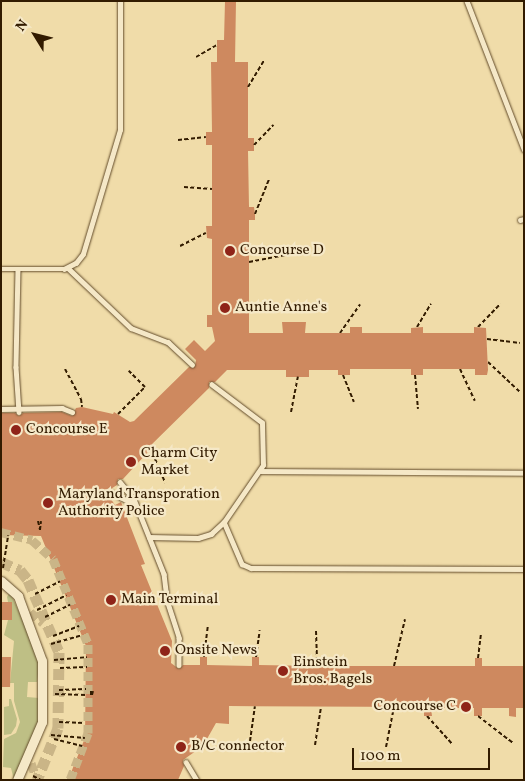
<!DOCTYPE html>
<html>
<head>
<meta charset="utf-8">
<style>
	body { margin:0 }
	#map { position:relative; width:525px; height:781px; overflow:hidden; background:#f0dca9; font-family:Vollkorn,serif }
	div>[style] { position:absolute }
	[style*='--x'] { left:calc(var(--x)*1px); top:calc(var(--y)*1px); width:calc(var(--w)*1px); rotate:calc(var(--a)*1deg) }
	.green>* { inset:0; background:#bebf85 }
	.building>* { inset:0; background:#ce895f }
	.minor-tunnel>* { height:9px; margin-top:-4.5px; transform-origin:0; background:repeating-linear-gradient(90deg,#cab587 0 9px,transparent 0 13.5px) }
	.secondary-tunnel>* { height:11px; margin-top:-5.5px; transform-origin:0; background:repeating-linear-gradient(90deg,#cab587 0 11px,transparent 0 16.5px) }
	.path>* { height:2px; margin-top:-1px; transform-origin:0; background:repeating-linear-gradient(90deg,#321b00 0 4px,transparent 0 6.5px) }
	.roads { filter:drop-shadow(0 0 1px #624b2a) drop-shadow(0 0 1px #624b2a) }
	.service>* { height:4.5px; margin:-2.25px; padding:0 2.25px; transform-origin:2.25px; border-radius:2.25px; background:#f5e8c7 }
	.minor>* { height:9px; margin:-4.5px; padding:0 4.5px; transform-origin:4.5px; border-radius:4.5px; background:#f5e8c7 }
	.dots>* { width:14px; height:14px; translate:-50% -50%; box-sizing:border-box; border:2px solid #f5e8c7; border-radius:50% }
	span { translate:-50% -50%; white-space:nowrap; text-align:center; line-height:1.15; -webkit-text-stroke:4.5px #f5e8c7; paint-order:stroke }
	.poi-label { font-size:15px; color:#321b00 }
	.left { translate:0 -50%; text-align:left }
	.right { translate:-100% -50%; text-align:right }
	.frame { position:absolute; inset:0; border:2px solid #321b00; pointer-events:none }
	.north { position:absolute; left:10px; top:10px; width:50px; height:50px; -webkit-text-stroke:4px #f5e8c7; paint-order:stroke; rotate:306deg; font-size:14px; font-weight:700; line-height:20px; text-align:center; color:#321b00 }
	.north::after { content:''; display:block; margin:auto; width:18px; height:22px; background:#321b00; clip-path:polygon(50% 0,100% 100%,50% 72%,0 100%) }
	.scale { position:absolute; left:352px; top:748px; width:138px; height:22px; box-sizing:border-box; border:2px solid #321b00; border-top:0; padding-left:6px; font-size:15px; line-height:18px; white-space:nowrap; color:#321b00; -webkit-text-stroke:4px #f5e8c7; paint-order:stroke }
</style>
</head>
<body>
<div id="map">
	<div class="green">
		<i style="clip-path:polygon(10px 592px,36px 650px,39px 666px,37px 682px,28px 682px,27px 697px,39px 698px,39px 719px,14px 780px,11px 768px,3px 767px,4px 739px,16px 733px,20px 722px,14px 701px,14px 683px,10px 683px,14px 641px,4px 635px,8px 620px,12px 619px,12px 602px,8px 602px,7px 597px)"></i>
		<i style="clip-path:polygon(9px 699px,11px 699px,17px 719px,16px 726px,11px 734px,4px 735px,4px 707px,9px 706px)"></i>
	</div>
	<div class="building">
		<i style="clip-path:polygon(225px 1px,236px 1px,235px 62px,248px 62px,248px 138px,254px 138px,254px 151px,248px 151px,249px 207px,254px 207px,255px 214px,255px 220px,249px 220px,249px 333px,283px 333px,282px 322px,306px 322px,305px 333px,350px 333px,350px 327px,362px 327px,362px 333px,411px 333px,411px 328px,423px 327px,423px 333px,474px 333px,474px 327px,486px 328px,488px 370px,487px 375px,475px 375px,475px 369px,423px 369px,423px 375px,411px 375px,411px 369px,350px 369px,350px 375px,338px 375px,338px 370px,309px 370px,309px 377px,286px 377px,286px 370px,227px 370px,215px 382px,209px 382px,209px 388px,146px 450px,148px 452px,123px 479px,118px 479px,117px 485px,106px 492px,115px 505px,121px 502px,145px 564px,141px 565px,172px 641px,171px 663px,179px 669px,183px 665px,200px 665px,200px 657px,207px 657px,207px 665px,252px 666px,252px 657px,259px 657px,259px 665px,314px 666px,314px 658px,321px 658px,321px 666px,475px 666px,475px 658px,482px 658px,482px 666px,524px 666px,524px 708px,516px 708px,516px 717px,509px 716px,509px 708px,482px 708px,482px 716px,474px 716px,474px 708px,431px 708px,432px 716px,424px 716px,424px 707px,229px 706px,229px 724px,216px 723px,203px 746px,183px 760px,184px 766px,178px 780px,68px 780px,85px 738px,86px 646px,41px 536px,1px 535px,1px 413px,15px 413px,19px 416px,23px 413px,62px 412px,72px 416px,76px 408px,82px 407px,113px 414px,114px 412px,130px 422px,134px 421px,189px 367px,195px 366px,196px 360px,185px 349px,194px 340px,205px 351px,215px 341px,212px 327px,207px 327px,207px 315px,212px 315px,212px 239px,207px 238px,206px 226px,212px 226px,212px 145px,206px 145px,206px 132px,212px 132px,211px 62px,217px 62px,217px 40px,224px 40px)"></i>
		<i style="clip-path:polygon(1px 602px,12px 602px,12px 620px,1px 620px)"></i>
		<i style="clip-path:polygon(1px 657px,11px 657px,10px 687px,1px 687px)"></i>
	</div>
	<div class="minor-tunnel">
		<i style="--x:1;--y:532;--w:32;--a:14"></i>
		<i style="--x:32;--y:540;--w:28;--a:42"></i>
		<i style="--x:53;--y:559;--w:92;--a:67.6"></i>
		<i style="--x:88;--y:644;--w:89;--a:90"></i>
		<i style="--x:88;--y:733;--w:50;--a:111"></i>
		<i style="--x:30;--y:612;--w:17;--a:40"></i>
		<i style="--x:31;--y:763;--w:12;--a:70"></i>
	</div>
	<div class="secondary-tunnel">
		<i style="--x:1;--y:562;--w:21;--a:23"></i>
		<i style="--x:20;--y:570;--w:13;--a:51"></i>
		<i style="--x:28;--y:580;--w:78;--a:66.7"></i>
		<i style="--x:59;--y:652;--w:76;--a:90.8"></i>
		<i style="--x:58;--y:728;--w:56;--a:112"></i>
	</div>
	<div class="path">
		<i style="--x:196;--y:57;--w:24;--a:-30"></i>
		<i style="--x:248;--y:87;--w:31;--a:-59"></i>
		<i style="--x:178;--y:140;--w:28;--a:-6"></i>
		<i style="--x:254;--y:145;--w:28;--a:-46"></i>
		<i style="--x:184;--y:187;--w:28;--a:4"></i>
		<i style="--x:255;--y:214;--w:37;--a:-68"></i>
		<i style="--x:180;--y:246;--w:29;--a:-27"></i>
		<i style="--x:249;--y:262;--w:37;--a:-11"></i>
		<i style="--x:417;--y:327;--w:27;--a:-59"></i>
		<i style="--x:478;--y:327;--w:32;--a:-46"></i>
		<i style="--x:340;--y:333;--w:35;--a:-55"></i>
		<i style="--x:487;--y:339;--w:33;--a:7"></i>
		<i style="--x:488;--y:362;--w:45;--a:43.2"></i>
		<i style="--x:65;--y:369;--w:34;--a:62"></i>
		<i style="--x:81;--y:399;--w:8;--a:83"></i>
		<i style="--x:460;--y:369;--w:35;--a:65"></i>
		<i style="--x:343;--y:375;--w:29;--a:68"></i>
		<i style="--x:415;--y:375;--w:34;--a:85"></i>
		<i style="--x:291;--y:412;--w:36;--a:-79"></i>
		<i style="--x:118;--y:414;--w:38;--a:-45"></i>
		<i style="--x:145;--y:387;--w:23;--a:-135"></i>
		<i style="--x:150;--y:447;--w:39;--a:67"></i>
		<i style="--x:38;--y:521;--w:9;--a:77"></i>
		<i style="--x:40;--y:530;--w:9;--a:-84"></i>
		<i style="--x:3;--y:568;--w:33;--a:-81"></i>
		<i style="--x:35;--y:594;--w:28;--a:-27"></i>
		<i style="--x:37;--y:610;--w:33;--a:-27"></i>
		<i style="--x:45;--y:617;--w:28;--a:-26"></i>
		<i style="--x:316;--y:631;--w:27;--a:88"></i>
		<i style="--x:53;--y:636;--w:28;--a:-21"></i>
		<i style="--x:51;--y:644;--w:32;--a:-16"></i>
		<i style="--x:204;--y:657;--w:31;--a:-83"></i>
		<i style="--x:256;--y:657;--w:27;--a:-82"></i>
		<i style="--x:478;--y:658;--w:26;--a:-83"></i>
		<i style="--x:54;--y:660;--w:33;--a:-5"></i>
		<i style="--x:394;--y:666;--w:48;--a:-76.8"></i>
		<i style="--x:60;--y:668;--w:27;--a:-2"></i>
		<i style="--x:59;--y:690;--w:27;--a:-2"></i>
		<i style="--x:55;--y:694;--w:31;--a:2"></i>
		<i style="--x:91;--y:695;--w:4;--a:-90"></i>
		<i style="--x:92;--y:695;--w:4;--a:-76"></i>
		<i style="--x:427;--y:716;--w:39;--a:48"></i>
		<i style="--x:478;--y:716;--w:44;--a:37.6"></i>
		<i style="--x:59;--y:722;--w:26;--a:2"></i>
		<i style="--x:51;--y:735;--w:34;--a:5"></i>
		<i style="--x:54;--y:739;--w:29;--a:14"></i>
		<i style="--x:250;--y:741;--w:35;--a:-82"></i>
		<i style="--x:315;--y:745;--w:38;--a:-81"></i>
		<i style="--x:386;--y:747;--w:41;--a:-78.7"></i>
		<i style="--x:33;--y:776;--w:9;--a:27"></i>
	</div>
	<div class="roads">
		<div class="service">
			<i style="--x:467;--y:1;--w:159;--a:68.9"></i>
			<i style="--x:520;--y:220;--w:4;--a:-14"></i>
			<i style="--x:68;--y:268;--w:87;--a:43.6"></i>
			<i style="--x:131;--y:328;--w:40;--a:21"></i>
			<i style="--x:168;--y:342;--w:33;--a:43"></i>
			<i style="--x:1;--y:269;--w:63;--a:0"></i>
			<i style="--x:64;--y:269;--w:13;--a:-27"></i>
			<i style="--x:76;--y:263;--w:11;--a:-52"></i>
			<i style="--x:83;--y:254;--w:129;--a:-73.4"></i>
			<i style="--x:120;--y:130;--w:129;--a:-90"></i>
			<i style="--x:18;--y:269;--w:98;--a:91.2"></i>
			<i style="--x:16;--y:367;--w:45;--a:86.2"></i>
			<i style="--x:1;--y:409;--w:61;--a:-0.9"></i>
			<i style="--x:62;--y:408;--w:11;--a:22"></i>
			<i style="--x:260;--y:471;--w:264;--a:0.4"></i>
			<i style="--x:120;--y:482;--w:22;--a:51"></i>
			<i style="--x:134;--y:499;--w:81;--a:68.2"></i>
			<i style="--x:164;--y:574;--w:26;--a:83"></i>
			<i style="--x:167;--y:600;--w:40;--a:72"></i>
			<i style="--x:179;--y:638;--w:27;--a:90"></i>
			<i style="--x:110;--y:492;--w:28;--a:26"></i>
			<i style="--x:224;--y:522;--w:46;--a:66.8"></i>
			<i style="--x:242;--y:564;--w:10;--a:24"></i>
			<i style="--x:251;--y:568;--w:273;--a:0.2"></i>
			<i style="--x:149;--y:537;--w:49;--a:1.2"></i>
			<i style="--x:198;--y:538;--w:14;--a:-17"></i>
			<i style="--x:211;--y:534;--w:18;--a:-43"></i>
			<i style="--x:224;--y:522;--w:69;--a:-55.6"></i>
			<i style="--x:263;--y:465;--w:42;--a:-91.4"></i>
			<i style="--x:262;--y:423;--w:63;--a:-142.8"></i>
			<i style="--x:186;--y:762;--w:21;--a:59"></i>
		</div>
		<div class="minor">
			<i style="--x:1;--y:581;--w:23;--a:41"></i>
			<i style="--x:18;--y:596;--w:69;--a:69.7"></i>
			<i style="--x:42;--y:661;--w:61;--a:90"></i>
			<i style="--x:42;--y:722;--w:63;--a:113.3"></i>
		</div>
	</div>
	<div class="dots">
		<i style="left:230px;top:251px;background:#8f2418"></i>
		<i style="left:225px;top:308px;background:#8f2418"></i>
		<i style="left:16px;top:430px;background:#8f2418"></i>
		<i style="left:131px;top:462px;background:#8f2418"></i>
		<i style="left:48px;top:503px;background:#8f2418"></i>
		<i style="left:111px;top:600px;background:#8f2418"></i>
		<i style="left:165px;top:651px;background:#8f2418"></i>
		<i style="left:283px;top:671px;background:#8f2418"></i>
		<i style="left:466px;top:707px;background:#8f2418"></i>
		<i style="left:181px;top:747px;background:#8f2418"></i>
	</div>
	<div class="poi-label">
		<span class="left" style="left:240px;top:251px">Concourse D</span>
		<span class="left" style="left:235px;top:308px">Auntie Anne's</span>
		<span class="left" style="left:26px;top:430px">Concourse E</span>
		<span class="left" style="left:141px;top:462px">Charm City<br>Market</span>
		<span class="left" style="left:58px;top:503px">Maryland Transporation<br>Authority Police</span>
		<span class="left" style="left:121px;top:600px">Main Terminal</span>
		<span class="left" style="left:175px;top:651px">Onsite News</span>
		<span class="left" style="left:293px;top:671px">Einstein<br>Bros. Bagels</span>
		<span class="right" style="left:456px;top:707px">Concourse C</span>
		<span class="left" style="left:191px;top:747px">B/C connector</span>
	</div>
	<div class="frame"></div>
	<div class="north">N</div>
	<div class="scale">100 m</div>
</div>
</body>
</html>
